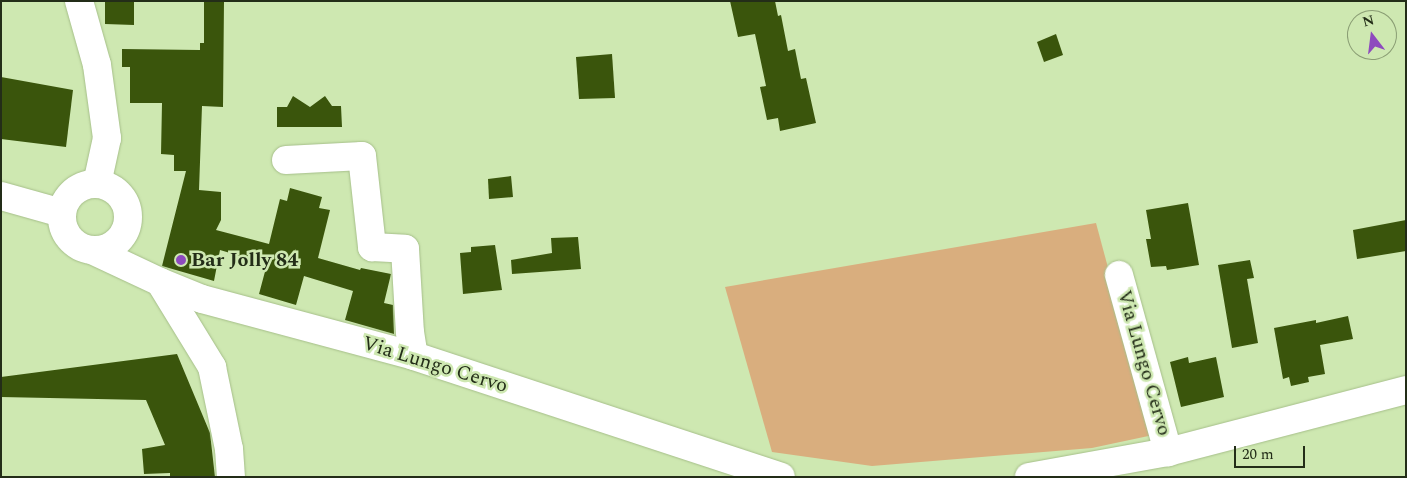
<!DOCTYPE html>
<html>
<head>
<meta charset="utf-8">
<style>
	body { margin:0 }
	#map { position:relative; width:1407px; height:478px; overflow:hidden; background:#cee8b1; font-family:Spectral,serif }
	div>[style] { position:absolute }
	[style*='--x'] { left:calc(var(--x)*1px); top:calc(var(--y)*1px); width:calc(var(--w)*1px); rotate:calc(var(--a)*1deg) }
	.green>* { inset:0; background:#d9ae7e }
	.building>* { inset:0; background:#3a550c }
	.roads { filter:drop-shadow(0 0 1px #a6bf8a) drop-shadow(0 0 1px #a6bf8a) }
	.minor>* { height:28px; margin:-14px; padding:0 14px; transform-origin:14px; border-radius:14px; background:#fff }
	.minor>.ring { margin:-14px; padding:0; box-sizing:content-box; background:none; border:28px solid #fff; border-radius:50% }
	.dots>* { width:14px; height:14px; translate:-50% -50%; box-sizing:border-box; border:2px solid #cee8b1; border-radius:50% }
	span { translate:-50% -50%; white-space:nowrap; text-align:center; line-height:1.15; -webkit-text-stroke:5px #cee8b1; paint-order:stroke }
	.poi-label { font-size:20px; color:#232d18; font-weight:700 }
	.left { translate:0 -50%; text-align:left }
	.street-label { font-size:20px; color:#232d18 }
	.frame { position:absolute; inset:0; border:2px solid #232d18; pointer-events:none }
	.north { position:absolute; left:1347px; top:10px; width:50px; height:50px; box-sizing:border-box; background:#cee8b1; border:1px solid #8a9d74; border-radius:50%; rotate:345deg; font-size:14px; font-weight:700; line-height:20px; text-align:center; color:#232d18 }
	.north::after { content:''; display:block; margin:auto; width:18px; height:22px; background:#8e4abe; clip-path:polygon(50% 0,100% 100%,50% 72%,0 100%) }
	.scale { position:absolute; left:1234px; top:446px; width:71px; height:22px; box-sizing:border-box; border:2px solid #232d18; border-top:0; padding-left:6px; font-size:15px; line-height:18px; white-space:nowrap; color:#232d18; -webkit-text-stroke:4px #cee8b1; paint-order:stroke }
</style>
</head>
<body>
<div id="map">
	<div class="green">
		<i style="clip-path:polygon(1096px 223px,1153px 435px,1092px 448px,872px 466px,772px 452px,725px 287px)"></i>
	</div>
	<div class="building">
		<i style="clip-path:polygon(105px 1px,134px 1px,134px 25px,105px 24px)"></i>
		<i style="clip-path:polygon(204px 1px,224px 1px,223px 107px,202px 106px,199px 190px,221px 192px,221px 220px,216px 230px,269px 244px,280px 199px,287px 201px,290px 188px,322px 197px,319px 208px,330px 210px,318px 258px,360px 270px,361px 268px,391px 274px,384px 303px,393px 305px,394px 334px,345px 320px,353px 291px,304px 276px,296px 305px,259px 294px,267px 264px,220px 250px,214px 281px,162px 266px,186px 171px,174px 171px,174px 155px,161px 154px,162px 103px,130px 103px,130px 67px,122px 67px,122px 49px,200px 50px,200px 43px,204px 43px)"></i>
		<i style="clip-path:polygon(730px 1px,775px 1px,778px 16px,781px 15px,788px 51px,795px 49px,801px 79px,806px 78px,816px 123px,780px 131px,778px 118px,767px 120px,760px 87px,766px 86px,755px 34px,738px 37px)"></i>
		<i style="clip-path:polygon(1056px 34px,1063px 55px,1044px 62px,1037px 42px)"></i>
		<i style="clip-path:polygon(612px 54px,615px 98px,579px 99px,576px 57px)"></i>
		<i style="clip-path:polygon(1px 77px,73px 90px,66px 147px,1px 139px)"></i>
		<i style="clip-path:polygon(293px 96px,310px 107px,325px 96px,332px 106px,341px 106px,342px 127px,277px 127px,277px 107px,287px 107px)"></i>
		<i style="clip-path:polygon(511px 176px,513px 197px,489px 199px,488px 179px)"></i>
		<i style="clip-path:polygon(1188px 203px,1199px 265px,1167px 270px,1166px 266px,1151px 267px,1146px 239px,1151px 239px,1146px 210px)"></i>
		<i style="clip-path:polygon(1406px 220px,1406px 251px,1357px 259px,1353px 230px)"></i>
		<i style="clip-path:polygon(578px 237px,581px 269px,512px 274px,511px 260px,552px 253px,551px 238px)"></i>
		<i style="clip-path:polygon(495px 245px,502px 290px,463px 294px,460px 253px,471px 252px,471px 247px)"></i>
		<i style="clip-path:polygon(1250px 260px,1254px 278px,1247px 279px,1258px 343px,1232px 348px,1218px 265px)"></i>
		<i style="clip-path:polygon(1348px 316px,1353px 339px,1320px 345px,1325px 374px,1308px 377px,1309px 382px,1291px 386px,1289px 377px,1283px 379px,1274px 328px,1316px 320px,1316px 323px)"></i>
		<i style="clip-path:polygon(177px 354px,210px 433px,215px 477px,170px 477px,170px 473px,144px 474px,142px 449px,165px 445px,146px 400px,1px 397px,1px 377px)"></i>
		<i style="clip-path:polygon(1188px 357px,1189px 363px,1216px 357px,1224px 397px,1181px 407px,1170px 362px)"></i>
	</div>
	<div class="roads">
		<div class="minor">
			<i style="--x:79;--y:1;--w:66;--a:74.3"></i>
			<i style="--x:97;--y:65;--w:74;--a:82.2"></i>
			<i style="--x:107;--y:138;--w:47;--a:102.3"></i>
			<i style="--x:286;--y:160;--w:76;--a:-3"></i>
			<i style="--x:362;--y:156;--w:92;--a:83.7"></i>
			<i style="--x:372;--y:247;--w:33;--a:3"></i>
			<i style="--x:405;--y:249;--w:83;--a:86.6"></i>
			<i style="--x:410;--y:332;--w:24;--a:81"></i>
			<i class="ring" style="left:62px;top:184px;width:38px;height:38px"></i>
			<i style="--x:1;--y:196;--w:63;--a:15.6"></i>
			<i style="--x:92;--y:250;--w:75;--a:25.2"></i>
			<i style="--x:160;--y:282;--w:45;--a:22"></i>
			<i style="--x:202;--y:299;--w:220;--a:15"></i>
			<i style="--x:414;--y:356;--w:386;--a:18.2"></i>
			<i style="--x:1119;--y:275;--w:184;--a:74.5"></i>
			<i style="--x:160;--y:282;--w:100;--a:58.5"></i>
			<i style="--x:212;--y:367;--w:84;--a:78.3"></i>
			<i style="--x:229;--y:449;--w:28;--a:86"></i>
			<i style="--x:1029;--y:477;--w:141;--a:-10.2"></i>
			<i style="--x:1168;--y:452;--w:246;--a:-14.6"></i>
		</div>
	</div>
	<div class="dots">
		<i style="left:181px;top:260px;background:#8e4abe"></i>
	</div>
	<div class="poi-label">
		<span class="left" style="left:191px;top:260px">Bar Jolly 84</span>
	</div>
	<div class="street-label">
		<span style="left:1144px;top:363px;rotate:74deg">Via Lungo Cervo</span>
		<span style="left:435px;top:365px;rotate:17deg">Via Lungo Cervo</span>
	</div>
	<div class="frame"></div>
	<div class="north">N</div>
	<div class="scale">20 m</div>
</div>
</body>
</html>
